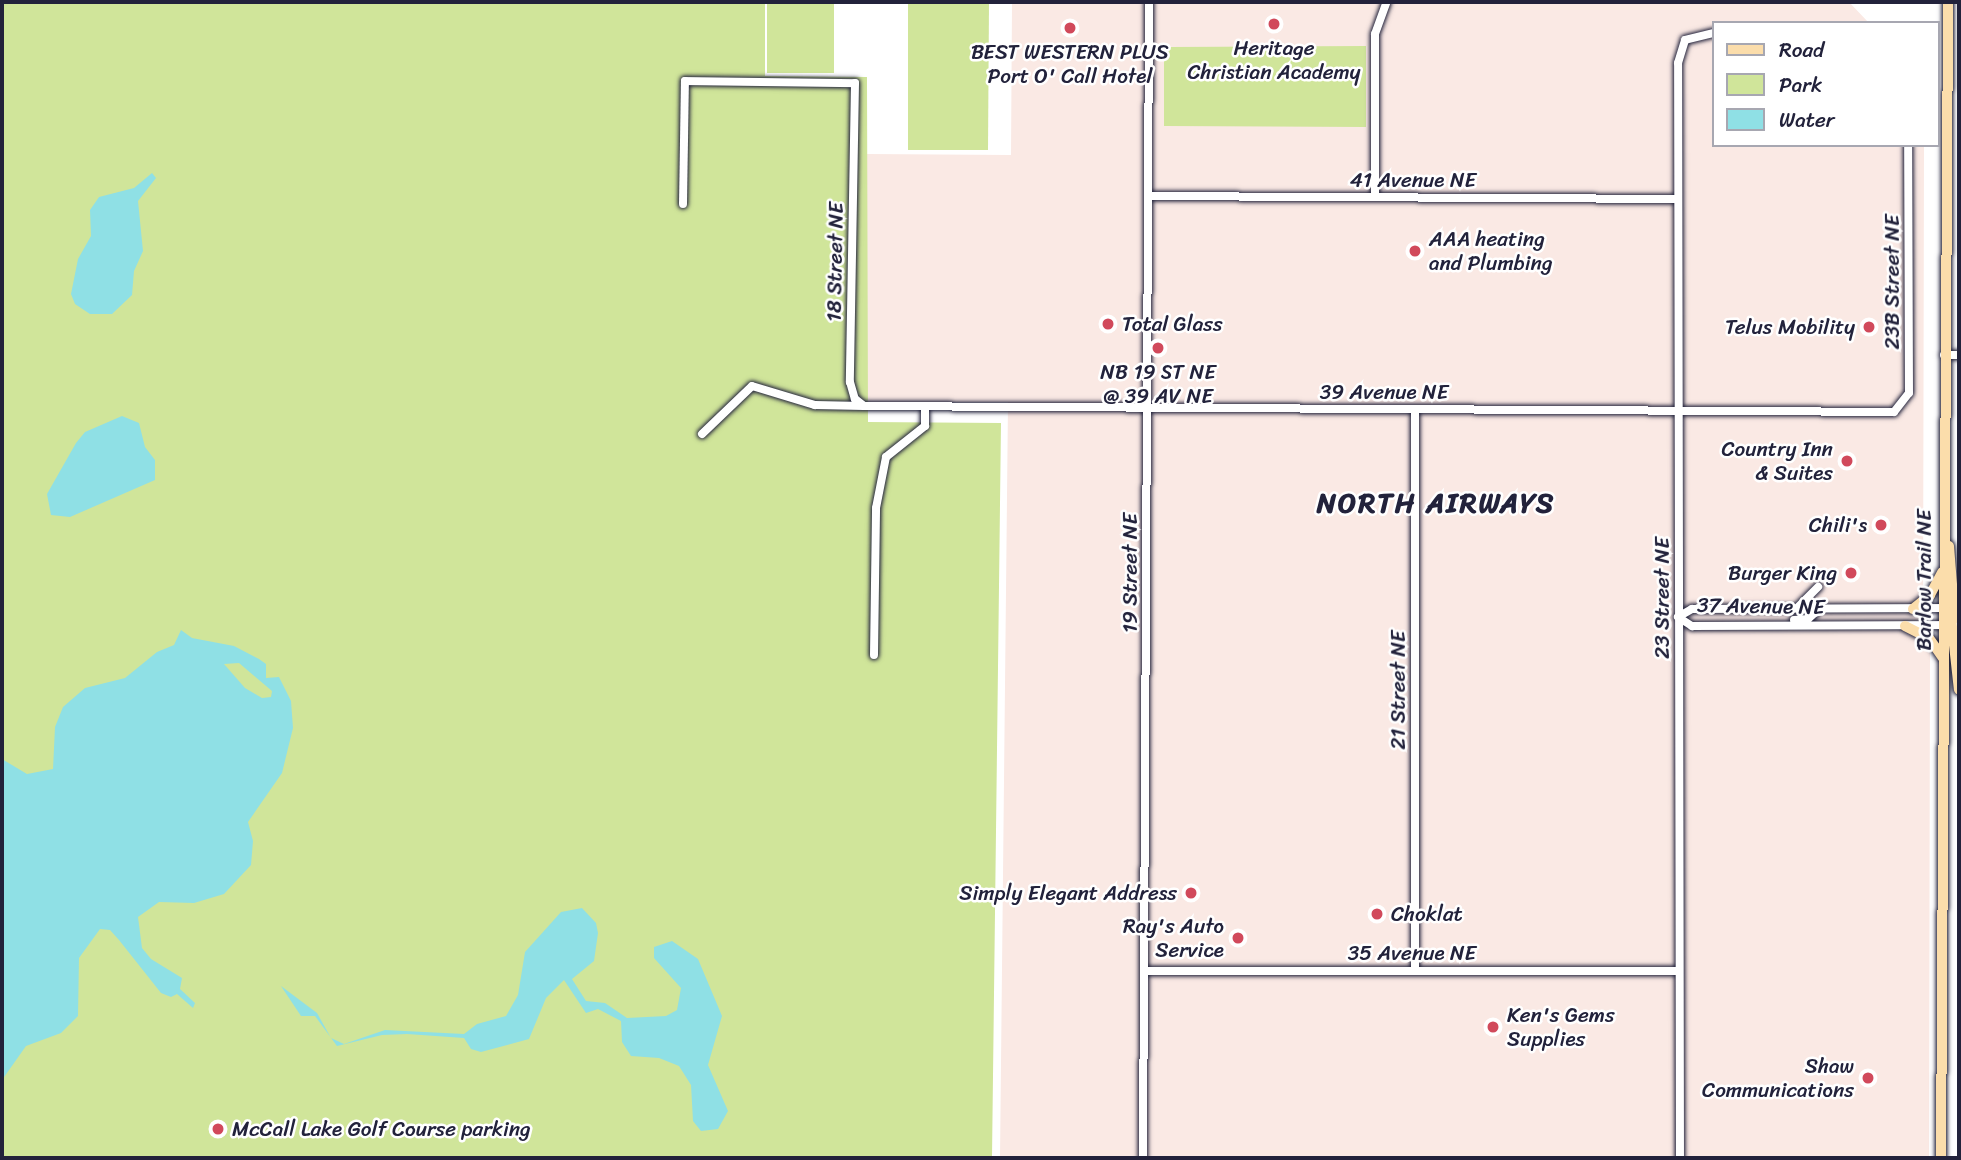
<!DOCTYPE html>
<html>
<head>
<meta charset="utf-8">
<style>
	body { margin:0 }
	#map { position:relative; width:1961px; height:1160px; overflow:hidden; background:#fff; font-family:Sriracha,sans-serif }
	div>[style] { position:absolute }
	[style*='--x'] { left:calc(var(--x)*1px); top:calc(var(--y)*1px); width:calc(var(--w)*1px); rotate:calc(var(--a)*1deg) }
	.built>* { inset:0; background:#fae9e4 }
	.green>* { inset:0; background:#d0e59a }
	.water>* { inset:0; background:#8fe0e5 }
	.roads { filter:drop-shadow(0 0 2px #22223b) drop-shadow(0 0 2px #22223b) }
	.minor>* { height:8px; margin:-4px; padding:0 4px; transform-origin:4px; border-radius:4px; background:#fff }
	.major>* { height:10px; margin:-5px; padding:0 5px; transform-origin:5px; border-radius:5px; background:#fbddab }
	.dots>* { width:19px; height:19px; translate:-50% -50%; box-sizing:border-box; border:4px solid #fff; border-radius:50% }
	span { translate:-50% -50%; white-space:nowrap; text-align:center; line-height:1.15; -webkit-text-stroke:5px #fff; paint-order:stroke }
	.poi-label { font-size:21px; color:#22223b }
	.left { translate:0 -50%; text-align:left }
	.right { translate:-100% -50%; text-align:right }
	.street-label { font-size:21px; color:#22223b }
	.district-label { font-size:28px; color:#22223b; font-weight:700; letter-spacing:2px }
	.frame { position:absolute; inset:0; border:4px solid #22223b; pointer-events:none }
	.legend { position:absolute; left:1712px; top:21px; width:228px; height:126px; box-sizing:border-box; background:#fff; border:2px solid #a7a7b1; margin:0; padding:9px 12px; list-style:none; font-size:21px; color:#22223b }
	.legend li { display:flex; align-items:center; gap:14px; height:35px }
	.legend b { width:35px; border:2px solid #a7a7b1 }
</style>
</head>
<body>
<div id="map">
	<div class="built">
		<i style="clip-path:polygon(1012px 2px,1849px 2px,1869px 23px,1714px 23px,1714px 145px,1924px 145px,1923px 641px,1930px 649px,1929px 1158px,1000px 1158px,1008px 402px,867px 402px,867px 154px,1011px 155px)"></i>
	</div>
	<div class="green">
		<i style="clip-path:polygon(2px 2px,765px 2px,765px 76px,867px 77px,868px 422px,1001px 423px,992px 1158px,2px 1158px)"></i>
		<i style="clip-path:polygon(767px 2px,834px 2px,834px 73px,767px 73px)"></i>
		<i style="clip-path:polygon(908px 2px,989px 2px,988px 150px,908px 150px)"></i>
		<i style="clip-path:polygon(1366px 46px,1366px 127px,1164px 126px,1164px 49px,1170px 47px)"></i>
	</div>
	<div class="water">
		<i style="clip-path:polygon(152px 173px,156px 178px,138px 201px,143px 251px,134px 271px,132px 295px,112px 314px,90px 314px,75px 304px,71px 294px,78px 259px,91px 236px,90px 210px,99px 197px,134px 188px)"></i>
		<i style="clip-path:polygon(122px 416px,139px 423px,145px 447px,155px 460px,155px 480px,70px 517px,51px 515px,47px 494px,76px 443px,85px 432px)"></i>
		<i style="clip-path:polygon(evenodd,181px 630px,192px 638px,234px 646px,259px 659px,266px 664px,266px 678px,279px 677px,291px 701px,293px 728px,282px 773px,248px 822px,253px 841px,251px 865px,224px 894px,194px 903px,159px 902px,138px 917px,142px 948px,151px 959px,182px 978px,180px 989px,195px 1003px,193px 1008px,177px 994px,171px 997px,161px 993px,119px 940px,110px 930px,100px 929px,79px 958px,78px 1016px,61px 1033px,26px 1046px,2px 1080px,2px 759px,27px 774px,53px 769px,55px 727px,63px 707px,85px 688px,125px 678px,157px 652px,174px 645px,181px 630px,239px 663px,272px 691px,271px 697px,262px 698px,245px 688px,224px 664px,239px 663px)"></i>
		<i style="clip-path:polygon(582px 908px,596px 923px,598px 933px,594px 961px,572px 979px,586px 1001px,605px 1003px,627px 1018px,666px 1016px,677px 1010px,681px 988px,654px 958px,654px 947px,672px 941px,698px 959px,722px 1016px,708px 1065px,728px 1111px,718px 1129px,701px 1131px,693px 1121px,691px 1085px,679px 1066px,659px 1058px,631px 1056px,622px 1042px,621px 1021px,598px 1009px,586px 1013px,564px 980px,546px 998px,529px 1039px,481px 1052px,471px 1049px,464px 1038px,407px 1034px,382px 1035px,337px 1046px,315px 1016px,301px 1016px,281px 986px,317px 1013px,331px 1038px,344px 1044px,385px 1030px,464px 1034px,477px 1024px,506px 1016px,518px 995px,525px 952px,561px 912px)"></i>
	</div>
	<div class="roads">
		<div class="minor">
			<i style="--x:1148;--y:196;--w:529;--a:0.32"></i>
			<i style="--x:1375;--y:197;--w:163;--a:-90"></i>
			<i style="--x:1375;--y:34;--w:33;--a:-70"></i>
			<i style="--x:683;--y:204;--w:123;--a:-89.1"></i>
			<i style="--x:685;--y:81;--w:170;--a:0.7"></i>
			<i style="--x:855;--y:83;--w:299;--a:91"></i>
			<i style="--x:850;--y:382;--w:18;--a:74"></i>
			<i style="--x:855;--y:399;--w:11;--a:38"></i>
			<i style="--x:864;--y:406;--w:1030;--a:0.33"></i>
			<i style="--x:1894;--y:412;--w:24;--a:-52"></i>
			<i style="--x:1909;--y:393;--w:248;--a:-90.2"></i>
			<i style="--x:1944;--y:355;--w:15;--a:0"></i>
			<i style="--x:702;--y:434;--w:69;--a:-43.8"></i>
			<i style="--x:752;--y:386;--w:66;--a:16.8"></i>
			<i style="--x:815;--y:405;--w:49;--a:1.2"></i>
			<i style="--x:1797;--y:608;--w:30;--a:-45"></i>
			<i style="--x:1678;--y:617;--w:17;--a:33"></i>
			<i style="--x:1692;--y:626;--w:267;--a:-0.2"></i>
			<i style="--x:1678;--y:617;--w:16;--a:-30"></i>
			<i style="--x:1692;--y:609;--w:258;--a:-0.2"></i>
			<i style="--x:1794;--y:620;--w:14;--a:-4"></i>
			<i style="--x:1808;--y:619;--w:13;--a:-42"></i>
			<i style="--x:874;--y:655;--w:147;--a:-89.2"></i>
			<i style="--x:876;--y:508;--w:52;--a:-78.9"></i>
			<i style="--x:886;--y:457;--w:50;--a:-38.5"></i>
			<i style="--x:925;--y:426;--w:18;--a:-90"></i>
			<i style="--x:1146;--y:971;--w:533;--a:0"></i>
			<i style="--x:1415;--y:971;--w:561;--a:-90"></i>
			<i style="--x:1143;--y:1158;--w:1156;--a:-89.7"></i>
			<i style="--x:1680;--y:1158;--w:1095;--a:-90.1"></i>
			<i style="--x:1678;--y:63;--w:24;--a:-73"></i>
			<i style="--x:1685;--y:40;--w:30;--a:-14"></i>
		</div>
		<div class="major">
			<i style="--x:1949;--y:546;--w:63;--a:85.5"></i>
			<i style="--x:1954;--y:609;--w:11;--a:63"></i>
			<i style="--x:1913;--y:609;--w:22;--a:-39"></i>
			<i style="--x:1930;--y:595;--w:26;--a:-62"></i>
			<i style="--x:1945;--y:610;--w:10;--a:53"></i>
			<i style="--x:1951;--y:618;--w:72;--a:83.7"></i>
			<i style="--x:1905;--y:626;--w:27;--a:27"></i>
			<i style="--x:1929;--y:638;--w:24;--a:55"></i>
			<i style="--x:1941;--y:1158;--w:1156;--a:-89.65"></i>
		</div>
	</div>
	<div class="dots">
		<i style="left:1274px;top:24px;background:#d1495b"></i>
		<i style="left:1070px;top:28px;background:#d1495b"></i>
		<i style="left:1415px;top:251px;background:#d1495b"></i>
		<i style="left:1108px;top:324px;background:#d1495b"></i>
		<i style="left:1869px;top:327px;background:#d1495b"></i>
		<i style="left:1158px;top:348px;background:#d1495b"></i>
		<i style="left:1847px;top:461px;background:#d1495b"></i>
		<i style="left:1881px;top:525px;background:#d1495b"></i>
		<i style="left:1851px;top:573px;background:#d1495b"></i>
		<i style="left:1191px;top:893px;background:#d1495b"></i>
		<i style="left:1377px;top:914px;background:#d1495b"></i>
		<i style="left:1238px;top:938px;background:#d1495b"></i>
		<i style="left:1493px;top:1027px;background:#d1495b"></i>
		<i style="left:1868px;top:1078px;background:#d1495b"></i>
		<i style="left:218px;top:1129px;background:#d1495b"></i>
	</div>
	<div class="poi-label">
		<span style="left:1274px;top:60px">Heritage<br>Christian Academy</span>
		<span style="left:1070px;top:64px">BEST WESTERN PLUS<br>Port O' Call Hotel</span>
		<span class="left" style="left:1429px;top:251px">AAA heating<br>and Plumbing</span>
		<span class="left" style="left:1122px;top:324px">Total Glass</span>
		<span class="right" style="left:1855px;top:327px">Telus Mobility</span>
		<span style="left:1158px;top:384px">NB 19 ST NE<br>@ 39 AV NE</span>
		<span class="right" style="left:1833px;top:461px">Country Inn<br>&amp; Suites</span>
		<span class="right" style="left:1867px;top:525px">Chili's</span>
		<span class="right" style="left:1837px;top:573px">Burger King</span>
		<span class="right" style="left:1177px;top:893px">Simply Elegant Address</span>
		<span class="left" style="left:1391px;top:914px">Choklat</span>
		<span class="right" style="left:1224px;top:938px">Ray's Auto<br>Service</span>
		<span class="left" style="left:1507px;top:1027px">Ken's Gems<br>Supplies</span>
		<span class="right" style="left:1854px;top:1078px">Shaw<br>Communications</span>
		<span class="left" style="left:232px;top:1129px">McCall Lake Golf Course parking</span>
	</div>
	<div class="street-label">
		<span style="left:1413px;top:180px">41 Avenue NE</span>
		<span style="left:835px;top:262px;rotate:-89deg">18 Street NE</span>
		<span style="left:1892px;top:282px;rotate:-90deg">23B Street NE</span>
		<span style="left:1384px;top:392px">39 Avenue NE</span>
		<span style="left:1130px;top:573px;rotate:-90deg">19 Street NE</span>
		<span style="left:1924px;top:580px;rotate:-90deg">Barlow Trail NE</span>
		<span style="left:1662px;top:598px;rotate:-90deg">23 Street NE</span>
		<span style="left:1761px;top:606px;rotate:1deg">37 Avenue NE</span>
		<span style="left:1398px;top:690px;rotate:-90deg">21 Street NE</span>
		<span style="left:1412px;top:953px">35 Avenue NE</span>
	</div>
	<div class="district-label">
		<span style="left:1436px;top:503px">NORTH AIRWAYS</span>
	</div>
	<div class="frame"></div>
	<ul class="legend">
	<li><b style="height:9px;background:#fbddab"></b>Road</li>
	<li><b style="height:19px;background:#d0e59a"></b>Park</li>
	<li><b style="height:19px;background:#8fe0e5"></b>Water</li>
	</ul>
</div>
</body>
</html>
